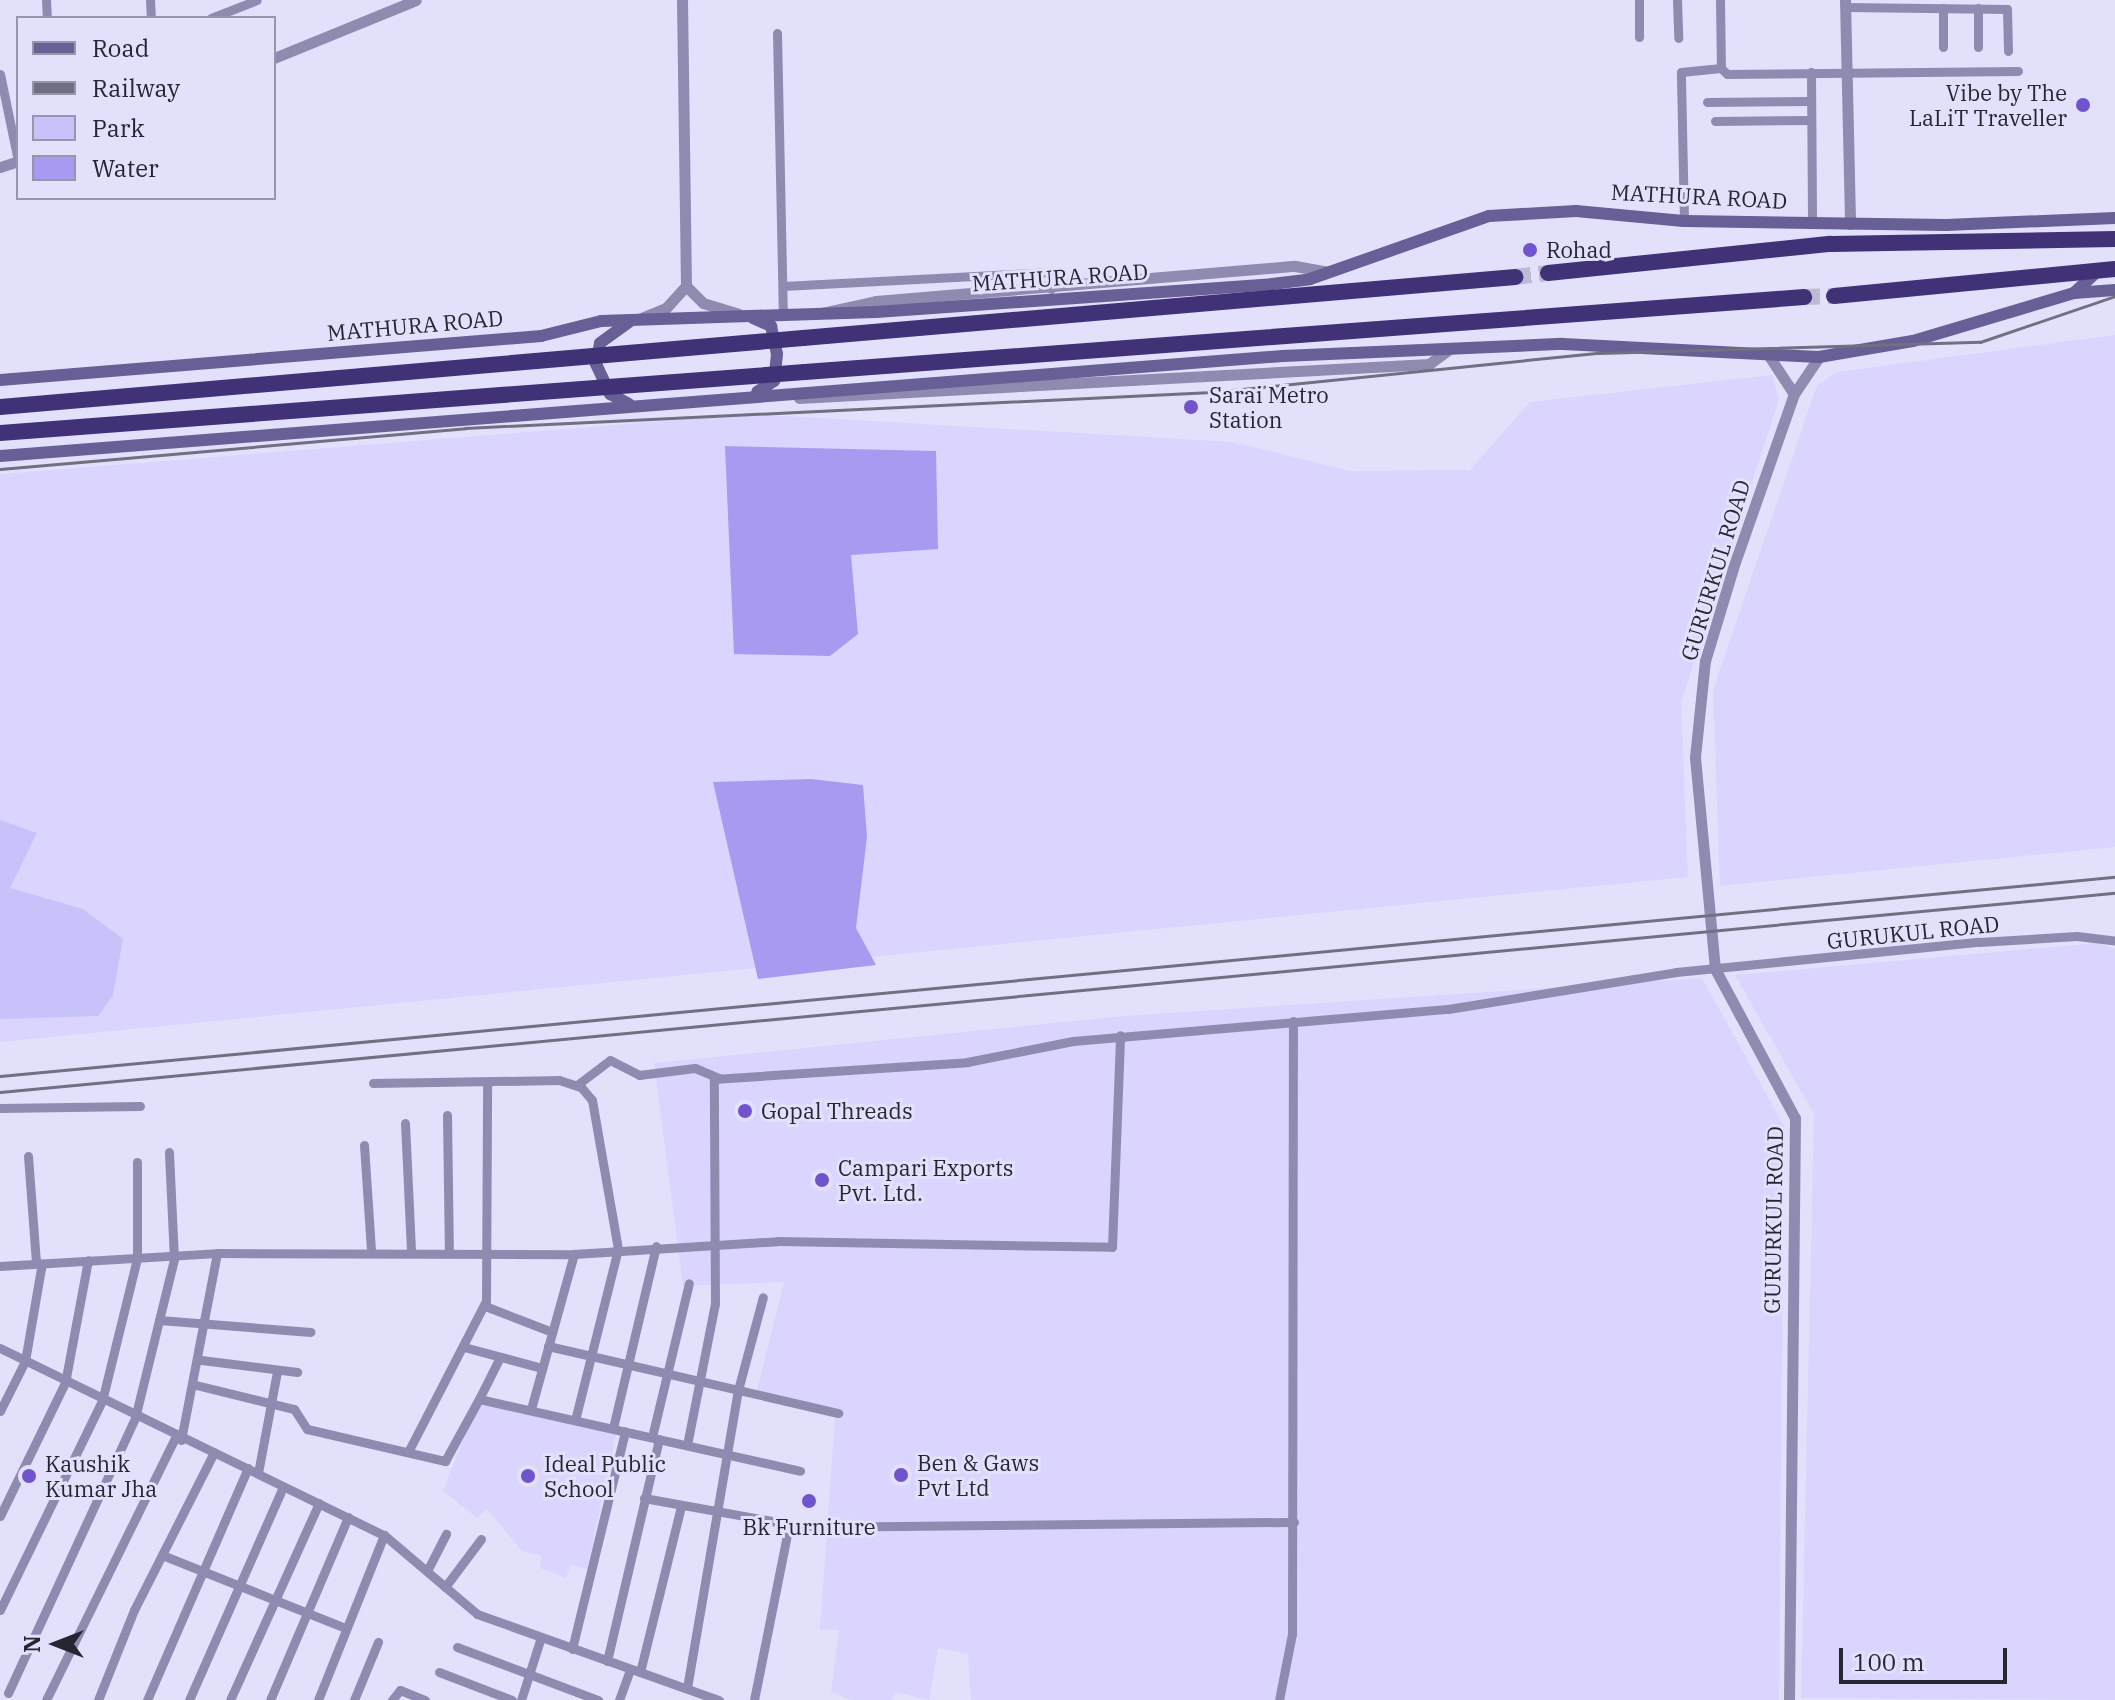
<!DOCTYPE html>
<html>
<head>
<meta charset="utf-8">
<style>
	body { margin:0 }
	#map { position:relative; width:2115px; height:1700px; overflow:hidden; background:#e3e0fc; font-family:"IBM Plex Serif",serif }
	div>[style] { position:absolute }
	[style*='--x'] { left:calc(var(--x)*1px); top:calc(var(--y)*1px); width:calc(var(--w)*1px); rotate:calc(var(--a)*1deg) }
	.built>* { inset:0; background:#d9d5fe }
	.green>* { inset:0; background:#c8c2fb }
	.water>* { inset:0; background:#a79af0 }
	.trunk-tunnel>* { height:16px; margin-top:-8px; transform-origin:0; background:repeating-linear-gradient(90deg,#bdbbd4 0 16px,transparent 0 24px) }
	.minor>* { height:9px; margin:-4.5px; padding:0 4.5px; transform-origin:4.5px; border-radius:4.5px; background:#8f8bb0 }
	.tertiary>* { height:11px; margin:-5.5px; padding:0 5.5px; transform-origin:5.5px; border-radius:5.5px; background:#8f8bb0 }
	.secondary>* { height:12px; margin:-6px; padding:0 6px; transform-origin:6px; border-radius:6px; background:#675f95 }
	.trunk>* { height:16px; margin:-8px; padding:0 8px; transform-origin:8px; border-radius:8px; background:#413278 }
	.rail>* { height:3px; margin:-1.5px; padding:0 1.5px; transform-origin:1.5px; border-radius:1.5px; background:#716f82 }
	.trunk-bridge>* { height:16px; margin:-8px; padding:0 8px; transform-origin:8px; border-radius:8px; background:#413278 }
	.dots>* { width:22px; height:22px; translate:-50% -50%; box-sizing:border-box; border:4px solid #e3e0fc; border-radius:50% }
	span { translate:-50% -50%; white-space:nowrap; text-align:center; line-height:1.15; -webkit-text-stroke:6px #e3e0fc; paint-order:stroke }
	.poi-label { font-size:22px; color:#262532 }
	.right { translate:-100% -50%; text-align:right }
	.left { translate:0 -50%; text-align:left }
	.street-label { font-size:22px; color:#262532 }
	.legend { position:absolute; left:16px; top:16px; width:260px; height:184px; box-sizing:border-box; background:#e3e0fc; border:2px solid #9795ab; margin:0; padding:10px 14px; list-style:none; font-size:24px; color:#262532 }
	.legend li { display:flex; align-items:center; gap:16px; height:40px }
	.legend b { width:40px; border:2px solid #9795ab }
	.north { position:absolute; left:16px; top:1604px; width:80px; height:80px; -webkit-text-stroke:6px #e3e0fc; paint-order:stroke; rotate:270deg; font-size:22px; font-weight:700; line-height:32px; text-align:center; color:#262532 }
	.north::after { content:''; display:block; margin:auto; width:28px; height:36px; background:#262532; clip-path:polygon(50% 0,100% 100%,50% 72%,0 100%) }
	.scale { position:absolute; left:1839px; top:1648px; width:168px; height:36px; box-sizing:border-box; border:4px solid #262532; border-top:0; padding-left:10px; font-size:24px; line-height:28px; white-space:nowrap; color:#262532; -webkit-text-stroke:6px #e3e0fc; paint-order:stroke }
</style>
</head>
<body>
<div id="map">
	<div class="built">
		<i style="clip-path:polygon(2115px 335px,2115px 847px,1720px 886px,1713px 690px,1817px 385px,1837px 372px)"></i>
		<i style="clip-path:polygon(1772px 375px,1779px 399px,1681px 703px,1688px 877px,0 1042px,0 474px,754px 414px,1232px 442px,1350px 471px,1470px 470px,1530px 402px)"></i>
		<i style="clip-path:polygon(2098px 943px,2115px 949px,2115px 1700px,1801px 1698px,1814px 1114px,1735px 975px)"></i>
		<i style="clip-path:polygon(1702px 978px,1784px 1126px,1779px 1700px,971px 1700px,968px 1654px,938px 1648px,929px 1700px,895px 1692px,892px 1700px,851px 1700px,831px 1692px,839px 1630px,820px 1629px,835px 1418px,755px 1398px,784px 1282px,683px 1286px,654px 1063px,1123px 1016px)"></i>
		<i style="clip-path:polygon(491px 1402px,616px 1434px,587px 1569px,571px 1565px,566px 1578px,540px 1568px,541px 1556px,522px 1551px,487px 1509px,477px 1518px,443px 1491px,475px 1410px)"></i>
	</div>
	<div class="green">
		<i style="clip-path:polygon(0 820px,37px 833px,10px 888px,83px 909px,123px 939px,113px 995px,98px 1016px,0 1019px)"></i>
	</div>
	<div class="water">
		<i style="clip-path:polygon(725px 446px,936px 451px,938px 549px,851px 555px,858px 634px,830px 656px,734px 654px)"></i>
		<i style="clip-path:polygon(811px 779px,863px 785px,867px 837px,856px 928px,876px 965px,758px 979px,713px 782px)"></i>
	</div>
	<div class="trunk-tunnel">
		<i style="--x:1515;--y:277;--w:33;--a:-7"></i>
		<i style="--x:1804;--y:297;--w:30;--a:-2"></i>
	</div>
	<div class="minor">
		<i style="--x:46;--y:0;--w:18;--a:87"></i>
		<i style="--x:150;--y:0;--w:18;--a:87"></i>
		<i style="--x:1639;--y:0;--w:37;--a:90"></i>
		<i style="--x:1677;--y:0;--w:38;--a:88"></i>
		<i style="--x:1720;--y:0;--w:68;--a:89.2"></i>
		<i style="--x:1721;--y:68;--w:8;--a:45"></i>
		<i style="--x:1727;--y:74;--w:291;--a:-0.6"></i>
		<i style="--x:1845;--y:7;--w:162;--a:0.7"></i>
		<i style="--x:2007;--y:9;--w:42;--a:88.6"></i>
		<i style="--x:1943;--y:8;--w:39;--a:90"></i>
		<i style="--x:1978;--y:8;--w:39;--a:90"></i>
		<i style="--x:211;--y:18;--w:49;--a:-21.4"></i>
		<i style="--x:777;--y:33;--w:281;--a:88.8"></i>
		<i style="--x:1811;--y:72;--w:152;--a:89.6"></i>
		<i style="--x:0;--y:74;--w:89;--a:78.3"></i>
		<i style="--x:1707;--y:102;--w:104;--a:-0.6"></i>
		<i style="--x:1715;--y:121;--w:96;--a:-0.6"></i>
		<i style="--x:1684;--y:221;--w:149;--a:-91.2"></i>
		<i style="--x:1681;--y:72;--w:40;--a:-5.7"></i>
		<i style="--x:783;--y:286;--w:267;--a:-3"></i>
		<i style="--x:1050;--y:272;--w:17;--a:87"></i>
		<i style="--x:373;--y:1083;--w:186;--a:-0.9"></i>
		<i style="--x:559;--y:1080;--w:23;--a:18"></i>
		<i style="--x:581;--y:1087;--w:17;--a:50"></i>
		<i style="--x:592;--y:1100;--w:151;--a:80.1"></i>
		<i style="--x:618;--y:1249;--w:176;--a:104.1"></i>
		<i style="--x:577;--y:1085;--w:41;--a:-37.1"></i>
		<i style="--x:610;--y:1060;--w:33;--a:27"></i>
		<i style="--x:639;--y:1075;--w:56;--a:-7.1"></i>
		<i style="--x:695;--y:1068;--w:26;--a:23"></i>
		<i style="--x:0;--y:1108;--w:140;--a:-0.8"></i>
		<i style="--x:447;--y:1115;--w:136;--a:89.2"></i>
		<i style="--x:405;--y:1123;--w:129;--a:87.3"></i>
		<i style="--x:364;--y:1145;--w:106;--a:86.2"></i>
		<i style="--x:28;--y:1156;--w:107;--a:85.7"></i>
		<i style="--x:0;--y:1266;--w:217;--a:-3.4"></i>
		<i style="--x:217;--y:1253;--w:357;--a:0.2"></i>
		<i style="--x:485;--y:1306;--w:72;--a:21.2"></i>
		<i style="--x:159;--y:1320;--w:152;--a:4.5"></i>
		<i style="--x:548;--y:1346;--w:298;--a:13"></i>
		<i style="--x:464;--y:1347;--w:81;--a:15.1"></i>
		<i style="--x:0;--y:1348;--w:427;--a:26"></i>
		<i style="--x:384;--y:1535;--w:122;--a:40.3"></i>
		<i style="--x:477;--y:1614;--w:257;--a:19.6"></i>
		<i style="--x:201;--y:1360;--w:97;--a:7.1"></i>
		<i style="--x:196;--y:1385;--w:101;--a:13.8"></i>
		<i style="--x:294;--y:1409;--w:24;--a:57"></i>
		<i style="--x:307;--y:1429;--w:142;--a:13.1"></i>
		<i style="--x:445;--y:1461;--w:71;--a:-61.3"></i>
		<i style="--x:479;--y:1399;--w:329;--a:12.6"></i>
		<i style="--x:479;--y:1399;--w:47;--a:-63.4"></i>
		<i style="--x:531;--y:1409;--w:161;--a:-74.5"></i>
		<i style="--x:574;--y:1254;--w:204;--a:-3.6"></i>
		<i style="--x:778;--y:1241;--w:334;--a:1"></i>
		<i style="--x:1112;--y:1247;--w:212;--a:-87.8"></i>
		<i style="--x:0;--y:1411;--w:56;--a:-63.4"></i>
		<i style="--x:25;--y:1361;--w:99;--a:-80.2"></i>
		<i style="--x:613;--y:1428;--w:187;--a:-76.7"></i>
		<i style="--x:652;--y:1437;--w:158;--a:-76.5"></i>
		<i style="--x:181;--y:1440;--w:190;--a:-79.1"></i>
		<i style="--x:687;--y:1445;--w:144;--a:-78.8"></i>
		<i style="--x:715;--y:1304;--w:225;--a:-90.3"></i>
		<i style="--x:714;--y:1079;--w:254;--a:-3.8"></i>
		<i style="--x:967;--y:1062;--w:108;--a:-11.2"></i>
		<i style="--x:1073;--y:1041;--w:376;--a:-4.9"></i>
		<i style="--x:1448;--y:1009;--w:231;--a:-9.2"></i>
		<i style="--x:1676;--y:972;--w:304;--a:-5.7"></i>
		<i style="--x:1979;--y:942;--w:98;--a:-3.5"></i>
		<i style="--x:2077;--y:936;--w:38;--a:7"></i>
		<i style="--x:408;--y:1452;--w:170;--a:-62.7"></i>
		<i style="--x:486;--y:1301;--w:219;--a:-89.7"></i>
		<i style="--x:258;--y:1473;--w:104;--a:-79.4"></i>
		<i style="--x:644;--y:1498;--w:164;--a:10.2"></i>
		<i style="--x:805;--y:1527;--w:489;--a:-0.6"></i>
		<i style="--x:0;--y:1516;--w:148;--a:-64"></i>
		<i style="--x:65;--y:1383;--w:125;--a:-79.4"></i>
		<i style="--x:162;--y:1555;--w:197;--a:21.7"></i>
		<i style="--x:427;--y:1571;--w:42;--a:-62.8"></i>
		<i style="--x:445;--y:1587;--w:60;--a:-53.1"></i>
		<i style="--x:0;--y:1610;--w:233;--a:-64"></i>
		<i style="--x:102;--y:1401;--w:146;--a:-76.2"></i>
		<i style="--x:137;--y:1259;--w:97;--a:-90"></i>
		<i style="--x:457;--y:1647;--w:151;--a:20.6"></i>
		<i style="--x:572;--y:1649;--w:224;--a:-76.3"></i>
		<i style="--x:607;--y:1661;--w:228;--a:-76.8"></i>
		<i style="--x:439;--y:1672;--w:78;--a:21"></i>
		<i style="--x:640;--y:1672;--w:171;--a:-76.1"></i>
		<i style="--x:687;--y:1688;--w:302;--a:-80.3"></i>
		<i style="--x:738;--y:1390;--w:96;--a:-75"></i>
		<i style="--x:8;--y:1693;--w:303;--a:-65.2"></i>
		<i style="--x:135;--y:1418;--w:164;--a:-76.2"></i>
		<i style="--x:174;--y:1259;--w:107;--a:-92.7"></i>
		<i style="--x:46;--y:1700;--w:292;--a:-63.8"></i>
		<i style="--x:98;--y:1700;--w:97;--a:-68.2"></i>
		<i style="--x:134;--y:1610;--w:177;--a:-63.1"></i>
		<i style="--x:147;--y:1700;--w:253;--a:-66.5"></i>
		<i style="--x:189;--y:1700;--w:233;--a:-66.2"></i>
		<i style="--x:230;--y:1700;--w:216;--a:-65.7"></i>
		<i style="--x:270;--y:1700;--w:199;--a:-66.9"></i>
		<i style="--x:318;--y:1700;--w:178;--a:-68.2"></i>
		<i style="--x:354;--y:1700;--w:63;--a:-67.5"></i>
		<i style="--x:392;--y:1700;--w:13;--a:-51"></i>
		<i style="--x:400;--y:1690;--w:27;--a:22"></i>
		<i style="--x:521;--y:1700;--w:66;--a:-72.4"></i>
		<i style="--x:619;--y:1700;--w:33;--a:-70"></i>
		<i style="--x:754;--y:1700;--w:178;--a:-78.7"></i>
		<i style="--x:1279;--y:1700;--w:67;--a:-78.9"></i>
		<i style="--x:1292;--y:1634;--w:613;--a:-89.91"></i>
	</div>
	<div class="tertiary">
		<i style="--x:1845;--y:0;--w:224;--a:88.7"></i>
		<i style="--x:274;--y:58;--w:153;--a:-22.2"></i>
		<i style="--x:0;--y:167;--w:19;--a:-18"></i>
		<i style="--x:686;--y:286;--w:24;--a:45"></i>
		<i style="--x:703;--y:303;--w:37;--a:17"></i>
		<i style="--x:821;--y:313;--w:56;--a:-12.3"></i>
		<i style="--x:876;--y:301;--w:420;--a:-4.8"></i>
		<i style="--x:1295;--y:266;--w:34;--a:10"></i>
		<i style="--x:641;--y:318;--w:27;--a:-22"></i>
		<i style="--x:666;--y:308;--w:30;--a:-48"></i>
		<i style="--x:686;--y:286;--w:286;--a:-90.8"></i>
		<i style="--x:1769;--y:356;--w:45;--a:56.7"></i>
		<i style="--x:799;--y:398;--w:631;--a:-3.09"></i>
		<i style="--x:1429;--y:364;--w:27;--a:-36"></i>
		<i style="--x:1789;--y:1700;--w:582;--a:-89.41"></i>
		<i style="--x:1795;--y:1118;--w:169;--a:-118.2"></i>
		<i style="--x:1715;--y:969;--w:213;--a:-95.4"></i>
		<i style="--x:1695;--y:757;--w:97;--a:-84.1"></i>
		<i style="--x:1705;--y:661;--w:97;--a:-73.2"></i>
		<i style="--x:1733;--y:568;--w:184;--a:-70.7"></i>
		<i style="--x:1794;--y:394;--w:45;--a:-56"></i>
	</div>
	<div class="secondary">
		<i style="--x:2074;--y:293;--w:41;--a:-4.2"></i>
		<i style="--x:753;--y:318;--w:20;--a:24"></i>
		<i style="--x:771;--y:326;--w:29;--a:78"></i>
		<i style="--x:777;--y:354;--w:27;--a:96"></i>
		<i style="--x:774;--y:381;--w:20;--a:147"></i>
		<i style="--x:0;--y:380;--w:543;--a:-4.65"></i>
		<i style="--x:541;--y:336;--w:62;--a:-14"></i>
		<i style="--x:601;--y:321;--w:275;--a:-1.9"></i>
		<i style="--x:876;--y:312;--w:397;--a:-4"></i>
		<i style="--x:1272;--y:284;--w:38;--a:-7"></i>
		<i style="--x:1310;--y:279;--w:190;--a:-19.4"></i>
		<i style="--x:1489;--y:216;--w:87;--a:-3.3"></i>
		<i style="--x:1576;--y:211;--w:108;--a:5.3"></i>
		<i style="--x:1684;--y:221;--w:262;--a:0.9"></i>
		<i style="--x:1946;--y:225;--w:169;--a:-2.4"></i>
		<i style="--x:629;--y:404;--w:21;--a:-152"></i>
		<i style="--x:610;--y:394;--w:33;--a:-115"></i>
		<i style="--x:596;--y:364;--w:21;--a:-79"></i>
		<i style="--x:600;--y:343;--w:36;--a:-36"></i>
		<i style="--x:0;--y:456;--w:1287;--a:-4.46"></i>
		<i style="--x:1283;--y:356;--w:280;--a:-2.5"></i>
		<i style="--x:1563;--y:344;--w:256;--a:2.9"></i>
		<i style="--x:1819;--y:357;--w:95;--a:-9.7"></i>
		<i style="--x:1913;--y:341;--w:168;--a:-16.6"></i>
		<i style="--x:2074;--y:293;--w:34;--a:-43"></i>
	</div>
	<div class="trunk">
		<i style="--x:1548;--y:273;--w:284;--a:-5.9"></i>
		<i style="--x:1831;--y:244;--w:284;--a:-1"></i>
		<i style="--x:1834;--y:296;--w:282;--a:-5.5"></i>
		<i style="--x:803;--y:338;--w:715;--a:-4.9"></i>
		<i style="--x:805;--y:372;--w:1002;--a:-4.29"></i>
	</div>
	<div class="rail">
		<i style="--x:0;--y:469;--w:467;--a:-5"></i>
		<i style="--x:465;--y:428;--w:748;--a:-2.76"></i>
		<i style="--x:1212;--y:392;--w:389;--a:-5.8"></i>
		<i style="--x:1599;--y:353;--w:381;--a:-1.7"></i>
		<i style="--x:1980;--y:342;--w:143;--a:-18.8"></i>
		<i style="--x:0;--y:1076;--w:2124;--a:-5.38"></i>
		<i style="--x:0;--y:1092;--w:2124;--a:-5.38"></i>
	</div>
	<div class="trunk-bridge">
		<i style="--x:0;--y:407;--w:806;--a:-4.91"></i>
		<i style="--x:0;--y:433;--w:807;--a:-4.33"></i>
	</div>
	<div class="dots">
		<i style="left:2083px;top:105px;background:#7054cd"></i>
		<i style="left:1530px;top:250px;background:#7054cd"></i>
		<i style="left:1191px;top:407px;background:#7054cd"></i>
		<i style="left:745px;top:1111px;background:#7054cd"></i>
		<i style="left:822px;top:1180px;background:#7054cd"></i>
		<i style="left:901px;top:1475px;background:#7054cd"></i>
		<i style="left:29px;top:1476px;background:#7054cd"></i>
		<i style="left:528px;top:1476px;background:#7054cd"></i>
		<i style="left:809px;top:1501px;background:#7054cd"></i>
	</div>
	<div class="poi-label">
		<span class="right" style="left:2067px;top:105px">Vibe by The<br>LaLiT Traveller</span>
		<span class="left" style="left:1546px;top:250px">Rohad</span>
		<span class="left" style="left:1209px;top:407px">Sarai Metro<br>Station</span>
		<span class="left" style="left:761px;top:1111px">Gopal Threads</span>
		<span class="left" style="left:838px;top:1180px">Campari Exports<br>Pvt. Ltd.</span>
		<span class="left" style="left:917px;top:1475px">Ben &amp; Gaws<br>Pvt Ltd</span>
		<span class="left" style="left:45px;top:1476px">Kaushik<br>Kumar Jha</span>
		<span class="left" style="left:544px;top:1476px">Ideal Public<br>School</span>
		<span style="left:809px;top:1527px">Bk Furniture</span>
	</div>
	<div class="street-label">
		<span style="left:1699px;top:196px;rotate:3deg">MATHURA ROAD</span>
		<span style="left:1060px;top:277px;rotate:-4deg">MATHURA ROAD</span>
		<span style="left:415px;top:325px;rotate:-5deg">MATHURA ROAD</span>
		<span style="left:1715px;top:570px;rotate:-73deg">GURURKUL ROAD</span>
		<span style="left:1913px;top:932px;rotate:-6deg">GURUKUL ROAD</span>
		<span style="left:1773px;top:1220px;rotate:-89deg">GURURKUL ROAD</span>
	</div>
	<ul class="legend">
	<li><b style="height:10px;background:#675f95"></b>Road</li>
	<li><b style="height:10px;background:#716f82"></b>Railway</li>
	<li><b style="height:22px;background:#c8c2fb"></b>Park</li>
	<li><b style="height:22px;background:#a79af0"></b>Water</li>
	</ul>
	<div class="north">N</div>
	<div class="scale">100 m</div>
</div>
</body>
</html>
